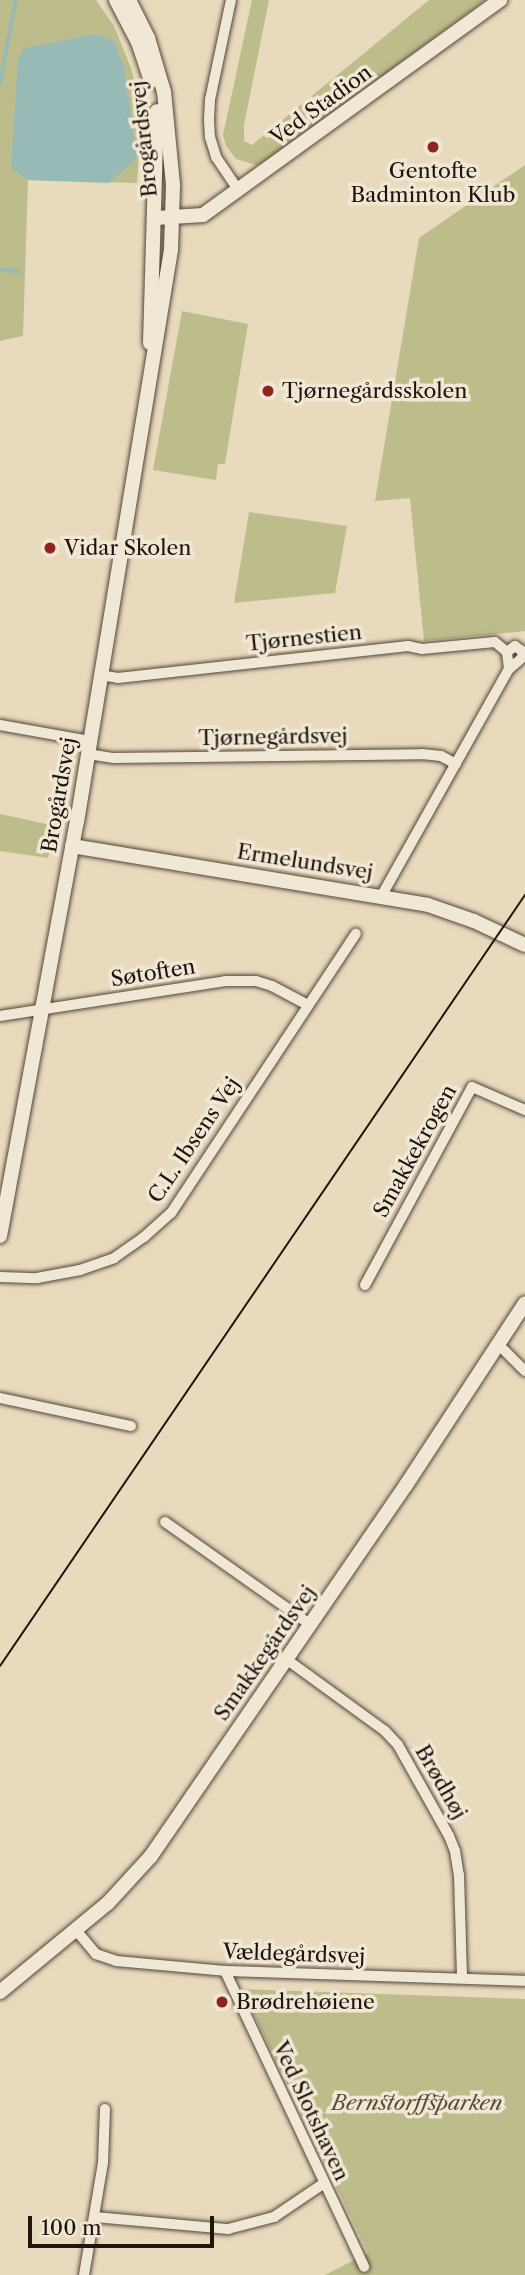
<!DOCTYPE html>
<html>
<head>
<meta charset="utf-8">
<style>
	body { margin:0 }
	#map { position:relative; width:525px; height:2275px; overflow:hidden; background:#e8dabd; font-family:"Libre Caslon Text",serif }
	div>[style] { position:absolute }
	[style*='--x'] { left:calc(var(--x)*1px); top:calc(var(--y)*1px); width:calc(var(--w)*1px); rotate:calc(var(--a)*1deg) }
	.green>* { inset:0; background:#bdbd8c }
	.water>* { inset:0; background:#98bab7 }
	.stream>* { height:3.5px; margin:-1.75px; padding:0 1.75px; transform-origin:1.75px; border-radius:1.75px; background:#98bab7 }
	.roads { filter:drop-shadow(0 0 2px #524639) drop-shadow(0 0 2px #524639) }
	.minor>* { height:10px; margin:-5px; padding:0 5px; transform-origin:5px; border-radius:5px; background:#f0e7d4 }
	.tertiary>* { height:14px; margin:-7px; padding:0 7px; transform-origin:7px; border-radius:7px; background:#f0e7d4 }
	.tram>* { height:2px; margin:-1px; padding:0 1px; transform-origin:1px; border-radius:1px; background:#20150d }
	.dots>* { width:19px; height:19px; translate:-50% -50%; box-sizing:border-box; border:4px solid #f0e7d4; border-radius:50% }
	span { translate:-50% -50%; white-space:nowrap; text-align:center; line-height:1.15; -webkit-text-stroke:7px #f0e7d4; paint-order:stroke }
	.street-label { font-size:21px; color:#20150d }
	.poi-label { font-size:21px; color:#20150d }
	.left { translate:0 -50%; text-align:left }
	.park-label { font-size:21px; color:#575039; font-style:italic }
	.scale { position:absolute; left:28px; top:2216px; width:186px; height:32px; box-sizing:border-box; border:4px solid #20150d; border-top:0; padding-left:9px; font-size:21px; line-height:24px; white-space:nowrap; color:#20150d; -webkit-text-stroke:5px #f0e7d4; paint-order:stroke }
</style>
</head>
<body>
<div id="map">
	<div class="green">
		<i style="clip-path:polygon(0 0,96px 0,114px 26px,131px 68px,142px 110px,137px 183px,28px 180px,23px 336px,0 341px)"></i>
		<i style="clip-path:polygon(252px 0,269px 0,244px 125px,244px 141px,252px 145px,429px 0,485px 0,267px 161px,256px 165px,236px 159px,226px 146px,223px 135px)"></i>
		<i style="clip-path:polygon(525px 165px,525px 631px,424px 641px,410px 498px,375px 501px,419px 238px)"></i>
		<i style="clip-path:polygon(182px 311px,248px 324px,225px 464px,218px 464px,216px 480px,153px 470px)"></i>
		<i style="clip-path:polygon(249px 512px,347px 526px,335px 593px,234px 603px)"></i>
		<i style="clip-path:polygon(0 814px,56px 826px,48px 858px,0 851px)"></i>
		<i style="clip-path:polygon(242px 1989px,525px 1999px,525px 2275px,325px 2275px,368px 2253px)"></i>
	</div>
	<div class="water">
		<i style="clip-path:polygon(96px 34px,114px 41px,124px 67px,137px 158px,109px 183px,28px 180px,11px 168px,18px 60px,24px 48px)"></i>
	</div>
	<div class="stream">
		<i style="--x:0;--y:83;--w:85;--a:-79.1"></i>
		<i style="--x:0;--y:269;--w:19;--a:9"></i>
	</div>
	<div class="roads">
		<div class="minor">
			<i style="--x:231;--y:0;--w:102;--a:101.9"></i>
			<i style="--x:210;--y:100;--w:20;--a:93"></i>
			<i style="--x:209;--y:120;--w:17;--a:87"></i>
			<i style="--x:210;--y:137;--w:21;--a:73"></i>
			<i style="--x:216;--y:157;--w:41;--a:55.9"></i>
			<i style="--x:100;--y:675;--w:18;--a:9"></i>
			<i style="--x:118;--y:678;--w:292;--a:-6.3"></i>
			<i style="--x:408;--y:646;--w:14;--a:12"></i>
			<i style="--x:422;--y:649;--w:73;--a:-5.5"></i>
			<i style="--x:495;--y:642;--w:16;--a:40"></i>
			<i style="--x:0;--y:725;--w:91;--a:10.1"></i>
			<i style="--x:88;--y:754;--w:26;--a:9"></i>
			<i style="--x:114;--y:758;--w:308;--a:-0.7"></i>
			<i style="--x:422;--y:754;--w:19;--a:6"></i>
			<i style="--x:441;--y:756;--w:17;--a:28"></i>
			<i style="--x:382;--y:895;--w:259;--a:-60.7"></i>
			<i style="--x:509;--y:669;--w:17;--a:-97"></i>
			<i style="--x:507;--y:652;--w:10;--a:-37"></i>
			<i style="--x:515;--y:646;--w:9;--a:36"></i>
			<i style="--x:522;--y:651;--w:6;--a:81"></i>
			<i style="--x:523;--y:657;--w:18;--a:139"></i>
			<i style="--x:0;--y:1016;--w:228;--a:-8.8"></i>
			<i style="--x:225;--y:981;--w:31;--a:0"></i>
			<i style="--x:256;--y:981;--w:17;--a:17"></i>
			<i style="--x:272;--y:986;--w:40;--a:28"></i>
			<i style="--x:0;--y:1277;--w:37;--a:2"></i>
			<i style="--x:37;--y:1278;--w:44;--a:-10.5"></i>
			<i style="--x:80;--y:1270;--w:36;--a:-19"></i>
			<i style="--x:114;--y:1258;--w:37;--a:-35"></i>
			<i style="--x:144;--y:1237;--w:36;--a:-42"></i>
			<i style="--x:171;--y:1213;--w:335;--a:-56.5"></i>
			<i style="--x:365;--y:1285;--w:225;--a:-61.6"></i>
			<i style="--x:472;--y:1087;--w:58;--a:23.5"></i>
			<i style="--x:499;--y:1345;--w:37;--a:45"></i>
			<i style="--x:0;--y:1398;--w:134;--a:12.1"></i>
			<i style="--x:165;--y:1522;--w:179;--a:35.2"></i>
			<i style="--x:286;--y:1659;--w:122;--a:36"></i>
			<i style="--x:385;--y:1731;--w:19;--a:47"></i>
			<i style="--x:398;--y:1745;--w:104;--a:60.7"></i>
			<i style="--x:449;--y:1836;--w:16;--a:68"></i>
			<i style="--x:455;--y:1851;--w:24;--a:81"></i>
			<i style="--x:459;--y:1875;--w:103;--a:88.3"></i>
			<i style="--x:75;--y:1929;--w:33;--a:50"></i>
			<i style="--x:96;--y:1954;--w:21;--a:19"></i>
			<i style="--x:116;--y:1961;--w:109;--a:5.2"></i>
			<i style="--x:225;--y:1971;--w:300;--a:1.9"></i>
			<i style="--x:225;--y:1971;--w:327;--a:64.8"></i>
			<i style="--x:95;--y:2217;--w:134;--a:5.2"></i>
			<i style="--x:228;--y:2229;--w:48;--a:-14.6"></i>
			<i style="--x:274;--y:2217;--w:59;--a:-34"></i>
			<i style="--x:84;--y:2275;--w:114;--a:-80.4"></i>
			<i style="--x:103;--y:2163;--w:54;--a:-87.9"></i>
		</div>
		<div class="tertiary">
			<i style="--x:116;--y:0;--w:47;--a:62.4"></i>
			<i style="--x:138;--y:42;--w:41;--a:71.6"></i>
			<i style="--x:156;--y:218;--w:47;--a:-3.7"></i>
			<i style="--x:203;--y:215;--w:367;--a:-35.9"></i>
			<i style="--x:150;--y:343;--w:232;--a:-88.3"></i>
			<i style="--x:72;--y:846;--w:361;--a:9.4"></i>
			<i style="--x:428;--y:905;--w:49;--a:19.2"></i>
			<i style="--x:474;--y:921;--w:56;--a:25.2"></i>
			<i style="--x:0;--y:1236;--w:421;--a:-79.5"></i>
			<i style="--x:77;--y:822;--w:580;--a:-80.67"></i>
			<i style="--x:171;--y:250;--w:65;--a:-88.2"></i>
			<i style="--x:173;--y:185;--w:93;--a:-95.5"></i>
			<i style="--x:164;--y:92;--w:56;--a:-106.5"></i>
			<i style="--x:148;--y:38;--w:42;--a:-116.6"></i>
			<i style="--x:0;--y:1992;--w:140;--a:-39.5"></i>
			<i style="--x:108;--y:1903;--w:64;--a:-47.5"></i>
			<i style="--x:151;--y:1856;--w:450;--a:-55.5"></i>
			<i style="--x:406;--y:1485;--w:217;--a:-56.8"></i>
		</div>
	</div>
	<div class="tram">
		<i style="--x:0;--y:1666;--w:933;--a:-55.75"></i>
	</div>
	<div class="dots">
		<i style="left:433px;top:147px;background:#8f2418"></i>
		<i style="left:268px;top:391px;background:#8f2418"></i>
		<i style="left:50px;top:548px;background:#8f2418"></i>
		<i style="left:222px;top:2002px;background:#8f2418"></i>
	</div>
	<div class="street-label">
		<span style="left:321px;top:105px;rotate:-36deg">Ved Stadion</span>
		<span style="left:144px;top:139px;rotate:-96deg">Brogårdsvej</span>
		<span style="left:304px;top:638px;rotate:-6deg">Tjørnestien</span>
		<span style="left:273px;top:737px;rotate:-1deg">Tjørnegårdsvej</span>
		<span style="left:59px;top:795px;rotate:-80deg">Brogårdsvej</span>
		<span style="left:305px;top:862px;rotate:9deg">Ermelundsvej</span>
		<span style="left:153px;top:973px;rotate:-9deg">Søtoften</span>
		<span style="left:194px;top:1140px;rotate:-56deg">C.L. Ibsens Vej</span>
		<span style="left:415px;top:1151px;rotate:-61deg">Smakkekrogen</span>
		<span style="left:265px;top:1653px;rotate:-55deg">Smakkegårdsvej</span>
		<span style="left:441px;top:1782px;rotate:60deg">Brødhøj</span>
		<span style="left:294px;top:1954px;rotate:2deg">Vældegårdsvej</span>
		<span style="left:311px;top:2111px;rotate:65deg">Ved Slotshaven</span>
	</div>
	<div class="poi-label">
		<span style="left:433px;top:183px">Gentofte<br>Badminton Klub</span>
		<span class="left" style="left:282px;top:391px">Tjørnegårdsskolen</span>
		<span class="left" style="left:64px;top:548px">Vidar Skolen</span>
		<span class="left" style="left:236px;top:2002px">Brødrehøiene</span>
	</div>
	<div class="park-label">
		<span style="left:417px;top:2103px">Bernstorffsparken</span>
	</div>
	<div class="scale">100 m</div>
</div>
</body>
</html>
